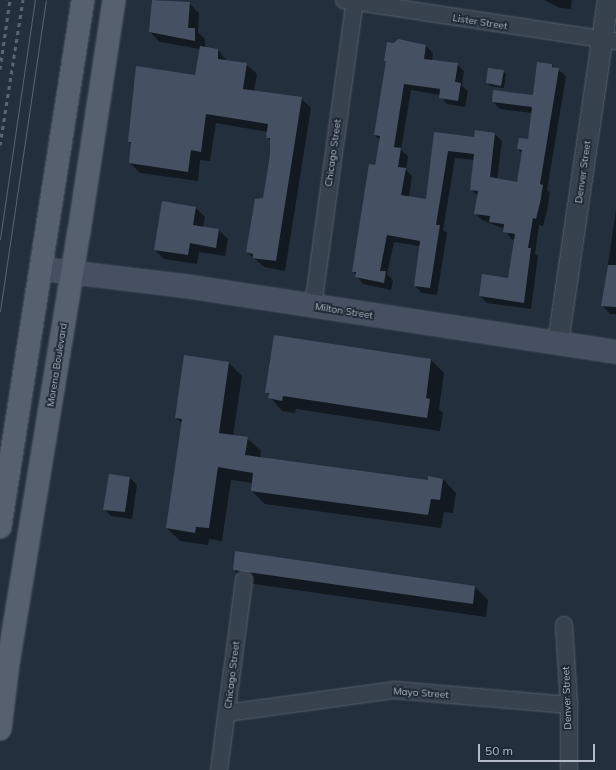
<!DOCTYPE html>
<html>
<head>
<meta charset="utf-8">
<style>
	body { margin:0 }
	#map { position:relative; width:616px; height:770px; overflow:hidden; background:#242f3e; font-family:Mulish,sans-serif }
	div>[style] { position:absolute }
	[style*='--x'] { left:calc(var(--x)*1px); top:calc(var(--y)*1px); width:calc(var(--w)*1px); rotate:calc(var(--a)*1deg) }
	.shadow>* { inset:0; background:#0007 }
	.building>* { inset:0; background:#455162 }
	.roads { filter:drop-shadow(0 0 1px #565f6c) drop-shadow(0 0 1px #565f6c) }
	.minor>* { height:16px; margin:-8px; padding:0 8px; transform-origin:8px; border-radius:8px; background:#38414e }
	.tertiary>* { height:20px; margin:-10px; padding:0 10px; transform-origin:10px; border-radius:10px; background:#38414e }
	.secondary>* { height:22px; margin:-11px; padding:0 11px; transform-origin:11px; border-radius:11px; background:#465061 }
	.primary>* { height:22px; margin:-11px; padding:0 11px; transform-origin:11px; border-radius:11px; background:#56606e }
	.tram>* { height:1px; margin:-0.5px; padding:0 0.5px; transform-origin:0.5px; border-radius:0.5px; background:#5a6575 }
	.rail>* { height:3px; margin-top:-1.5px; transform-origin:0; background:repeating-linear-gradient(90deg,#5a6575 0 4px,transparent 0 8px) }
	span { translate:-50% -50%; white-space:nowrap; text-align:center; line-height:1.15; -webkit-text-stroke:3.5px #1d2633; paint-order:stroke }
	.street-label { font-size:10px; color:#b4bcc9 }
	.scale { position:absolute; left:478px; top:744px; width:117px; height:18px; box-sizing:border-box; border:2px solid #b4bcc9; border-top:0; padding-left:5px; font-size:12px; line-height:14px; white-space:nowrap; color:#b4bcc9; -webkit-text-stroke:3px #1d2633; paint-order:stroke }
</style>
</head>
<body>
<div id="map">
	<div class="shadow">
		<i style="clip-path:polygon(153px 0,189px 3px,199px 13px,198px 32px,205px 39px,205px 48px,217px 49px,227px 61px,246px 64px,257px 74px,254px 91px,301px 98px,311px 108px,285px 271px,264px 267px,247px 252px,264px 198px,271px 156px,271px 141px,267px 137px,268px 132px,216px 123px,210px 161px,200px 160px,198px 181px,140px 173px,130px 163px,132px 145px,129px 142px,196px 76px,200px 49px,160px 42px,150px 32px)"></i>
		<i style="clip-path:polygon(544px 0,572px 0,571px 9px,560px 8px)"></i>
		<i style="clip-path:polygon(417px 43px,426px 46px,433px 53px,432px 61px,457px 64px,464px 71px,462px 86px,468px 91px,465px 107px,447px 104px,440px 95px,411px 90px,401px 150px,408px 156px,406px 170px,412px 176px,409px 197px,427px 200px,435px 133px,475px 138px,495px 134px,502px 141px,497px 180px,517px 183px,522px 153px,518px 149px,528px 140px,532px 113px,500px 109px,493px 102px,533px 96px,552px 65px,566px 76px,547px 190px,550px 193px,547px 211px,543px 226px,539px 225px,535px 254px,538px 256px,531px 309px,487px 303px,480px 296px,509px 279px,515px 240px,511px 239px,505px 229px,482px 220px,475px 213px,478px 196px,471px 189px,475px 160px,455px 158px,443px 230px,447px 233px,437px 295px,422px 293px,415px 286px,420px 246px,394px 242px,387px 274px,393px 280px,391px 290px,363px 284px,353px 271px,380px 140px,375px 135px,387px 63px,385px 60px)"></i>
		<i style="clip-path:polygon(503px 71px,506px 74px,504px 88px,490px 86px,487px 83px)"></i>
		<i style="clip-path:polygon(196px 208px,205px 217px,203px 227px,219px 230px,228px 239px,225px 256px,199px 252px,197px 264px,164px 259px,155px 250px)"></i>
		<i style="clip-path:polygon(616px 210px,616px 314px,610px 314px,602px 305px)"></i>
		<i style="clip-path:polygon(275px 336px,431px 360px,444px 373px,439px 409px,443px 413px,440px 431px,296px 409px,295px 413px,282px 411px,266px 392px)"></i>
		<i style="clip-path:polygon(229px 363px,242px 376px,233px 436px,247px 438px,261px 451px,260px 458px,428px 481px,443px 479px,456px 493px,453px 513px,444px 512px,441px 528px,265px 504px,252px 491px,253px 483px,231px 480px,222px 541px,209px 539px,208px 545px,180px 541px,167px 528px,182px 423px,176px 418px)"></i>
		<i style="clip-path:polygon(110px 476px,130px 478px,137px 485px,132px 519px,111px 516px,104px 509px)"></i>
		<i style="clip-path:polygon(236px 552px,475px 587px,488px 600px,486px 617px,247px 583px,234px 570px)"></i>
	</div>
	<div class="building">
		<i style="clip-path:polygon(152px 0,190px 2px,188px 28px,195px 28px,195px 41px,149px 32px)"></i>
		<i style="clip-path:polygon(398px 39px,426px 45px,424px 59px,458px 63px,455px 82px,461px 83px,458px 101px,439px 98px,440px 89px,404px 84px,394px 147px,401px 148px,398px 167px,406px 168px,401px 195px,426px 199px,434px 132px,474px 137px,475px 130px,495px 133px,490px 177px,517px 182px,522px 150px,517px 149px,519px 138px,528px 139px,532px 107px,492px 102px,493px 90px,533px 95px,537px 62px,552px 64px,552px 67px,559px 68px,540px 184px,543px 185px,540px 203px,536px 219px,533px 218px,528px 248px,531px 248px,524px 303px,479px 296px,482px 274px,508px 278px,515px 234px,503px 232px,504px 224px,489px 222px,490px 216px,474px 214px,478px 191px,470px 190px,474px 154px,448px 151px,436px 225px,440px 225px,430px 288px,414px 286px,420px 241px,387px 235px,380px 271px,386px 271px,384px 283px,355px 277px,356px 272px,352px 272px,369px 164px,375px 165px,380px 136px,374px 135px,386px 61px,384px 61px,387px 42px,394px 43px)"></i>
		<i style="clip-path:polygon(200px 46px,218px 49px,218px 59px,247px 63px,243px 89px,302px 97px,276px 261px,253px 258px,253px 254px,246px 252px,255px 199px,263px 198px,270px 155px,270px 138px,266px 138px,268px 124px,206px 114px,201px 152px,191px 150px,188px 172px,129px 163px,131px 142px,128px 142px,136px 66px,195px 75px)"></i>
		<i style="clip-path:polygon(488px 68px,504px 70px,501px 86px,486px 83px)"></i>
		<i style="clip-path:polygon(162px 201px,196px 207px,193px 225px,219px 229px,216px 248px,190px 243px,188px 255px,154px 250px)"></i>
		<i style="clip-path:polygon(608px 265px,616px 265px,616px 307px,601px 306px)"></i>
		<i style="clip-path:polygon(274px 335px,431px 359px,426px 398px,430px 399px,427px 418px,283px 396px,282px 401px,268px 398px,269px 393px,265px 393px)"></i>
		<i style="clip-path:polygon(184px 355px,229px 362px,219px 433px,248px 437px,245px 455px,428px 480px,428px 476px,443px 479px,440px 500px,431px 499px,428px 515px,251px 491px,253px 473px,218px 467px,209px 528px,196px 527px,195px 533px,166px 528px,182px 419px,175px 418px)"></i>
		<i style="clip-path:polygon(109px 474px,130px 477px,125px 512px,103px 510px)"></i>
		<i style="clip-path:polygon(235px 551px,475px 586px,473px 604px,233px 570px)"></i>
	</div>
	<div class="roads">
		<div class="minor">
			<i style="--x:344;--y:0;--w:275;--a:8.6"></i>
			<i style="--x:313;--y:306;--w:309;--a:-82.2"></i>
			<i style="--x:564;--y:625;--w:80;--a:86.4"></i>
			<i style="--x:569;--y:705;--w:65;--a:90"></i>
			<i style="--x:227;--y:713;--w:170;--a:-7.8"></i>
			<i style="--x:395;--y:690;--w:175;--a:4.9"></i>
			<i style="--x:219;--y:770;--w:192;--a:-82.5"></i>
		</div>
		<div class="tertiary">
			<i style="--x:558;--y:343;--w:347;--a:-81.7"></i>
		</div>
		<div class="secondary">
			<i style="--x:42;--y:269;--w:144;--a:6.8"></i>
			<i style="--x:185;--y:286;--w:436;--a:8.7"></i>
		</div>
		<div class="primary">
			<i style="--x:0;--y:527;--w:533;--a:-81.05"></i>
			<i style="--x:0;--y:729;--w:65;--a:-83"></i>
			<i style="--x:8;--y:664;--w:438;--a:-80.7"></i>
			<i style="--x:79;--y:232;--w:235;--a:-81.4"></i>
		</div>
	</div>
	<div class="tram">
		<i style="--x:0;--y:239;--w:242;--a:-81.7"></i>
		<i style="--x:0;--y:311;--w:314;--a:-81.6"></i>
	</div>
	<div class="rail">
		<i style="--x:0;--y:69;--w:70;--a:-81.8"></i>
		<i style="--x:0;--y:145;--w:147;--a:-81"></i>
	</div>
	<div class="street-label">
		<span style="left:480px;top:22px;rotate:9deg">Lister Street</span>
		<span style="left:333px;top:153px;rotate:-82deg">Chicago Street</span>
		<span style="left:583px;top:172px;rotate:-82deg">Denver Street</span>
		<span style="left:344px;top:311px;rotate:9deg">Milton Street</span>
		<span style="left:57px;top:365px;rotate:-81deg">Morena Boulevard</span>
		<span style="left:232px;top:675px;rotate:-83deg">Chicago Street</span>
		<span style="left:421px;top:693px;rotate:4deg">Mayo Street</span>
		<span style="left:567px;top:698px;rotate:-92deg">Denver Street</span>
	</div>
	<div class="scale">50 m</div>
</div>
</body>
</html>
